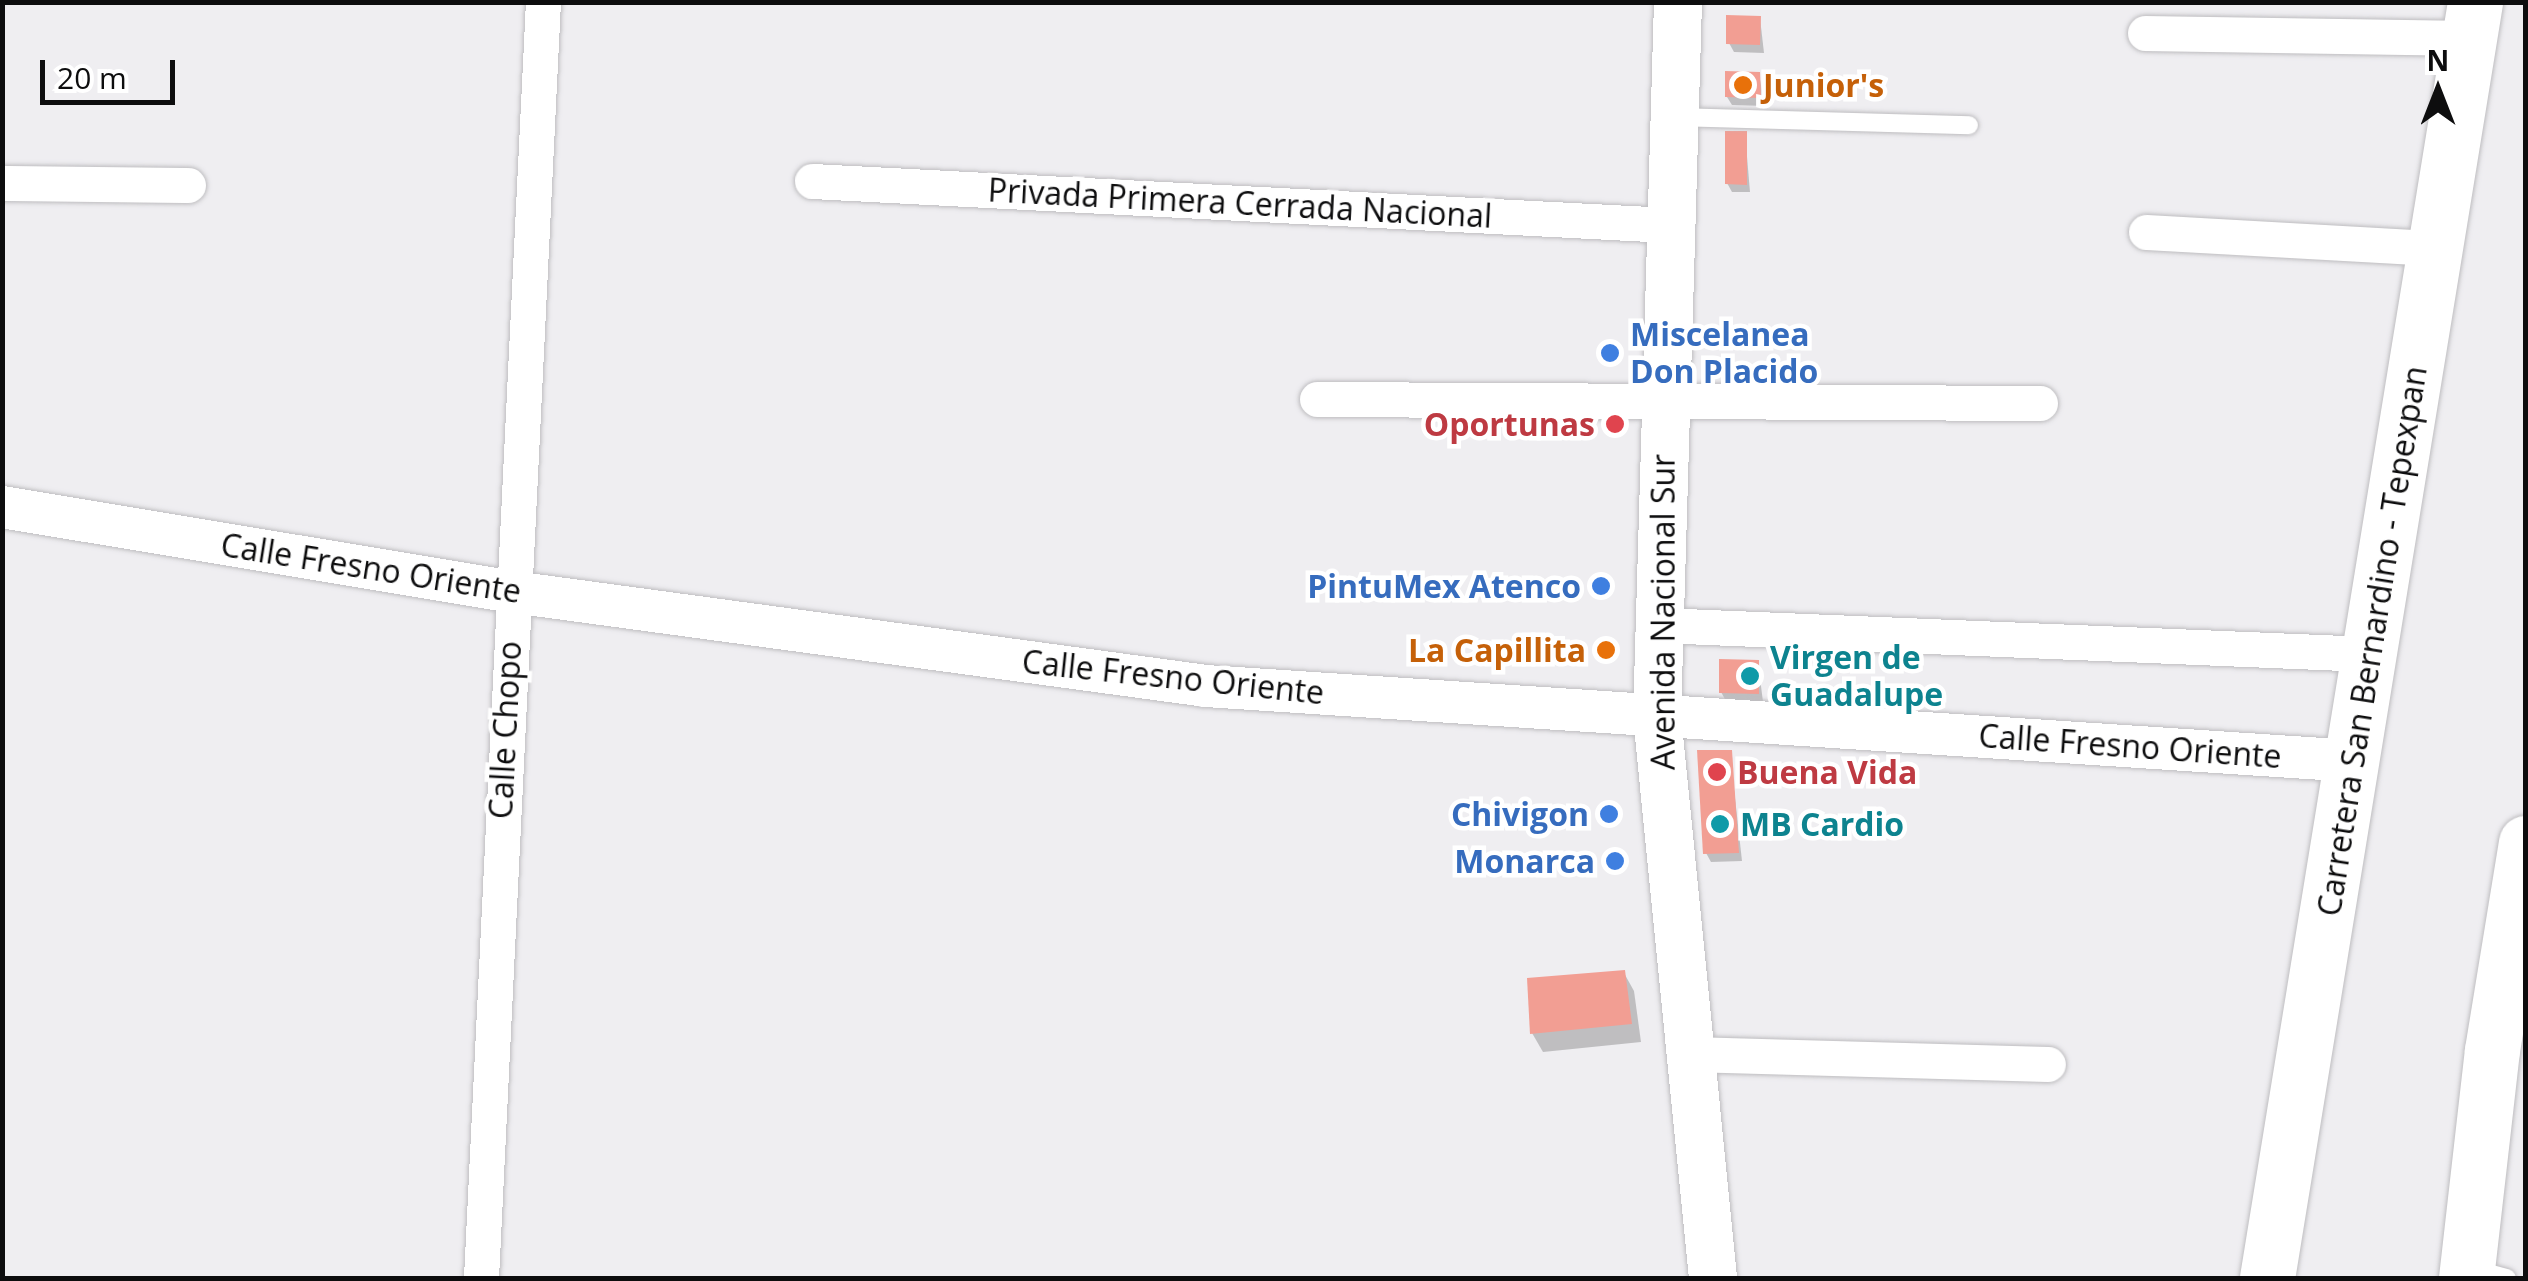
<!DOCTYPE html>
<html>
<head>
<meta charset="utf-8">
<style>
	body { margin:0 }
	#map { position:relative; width:2528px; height:1281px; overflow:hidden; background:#efeef1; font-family:"Open Sans",sans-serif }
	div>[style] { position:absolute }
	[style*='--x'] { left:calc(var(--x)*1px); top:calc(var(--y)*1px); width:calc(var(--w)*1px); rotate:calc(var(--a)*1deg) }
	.shadow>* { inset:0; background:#0003 }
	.building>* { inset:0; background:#f29e93 }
	.roads { filter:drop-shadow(0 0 2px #bebdc0) drop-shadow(0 0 2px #bebdc0) }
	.service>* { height:18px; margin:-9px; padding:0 9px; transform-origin:9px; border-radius:9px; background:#fff }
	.minor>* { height:35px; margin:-17.5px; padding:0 17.5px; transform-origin:17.5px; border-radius:17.5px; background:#fff }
	.tertiary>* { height:42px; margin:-21px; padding:0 21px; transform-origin:21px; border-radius:21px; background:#fff }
	.secondary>* { height:48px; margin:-24px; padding:0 24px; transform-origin:24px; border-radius:24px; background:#fff }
	.trunk>* { height:55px; margin:-27.5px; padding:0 27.5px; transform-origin:27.5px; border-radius:27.5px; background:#fff }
	.dots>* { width:28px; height:28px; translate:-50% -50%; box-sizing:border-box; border:5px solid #fff; border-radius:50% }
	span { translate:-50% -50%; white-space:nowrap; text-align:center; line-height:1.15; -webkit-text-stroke:9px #fff; paint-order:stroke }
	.food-label { font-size:32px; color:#c56008; font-weight:700 }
	.left { translate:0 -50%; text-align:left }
	.right { translate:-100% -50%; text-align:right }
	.street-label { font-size:32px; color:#0d0d0e }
	.shop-label { font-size:32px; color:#366cbe; font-weight:700 }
	.health-label { font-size:32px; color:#be3a42; font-weight:700 }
	.culture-label { font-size:32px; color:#0d838f; font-weight:700 }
	.frame { position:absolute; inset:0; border:5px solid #0d0d0e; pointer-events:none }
	.north { position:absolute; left:2388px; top:40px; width:100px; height:100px; -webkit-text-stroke:8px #fff; paint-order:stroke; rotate:0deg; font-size:28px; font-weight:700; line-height:40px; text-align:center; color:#0d0d0e }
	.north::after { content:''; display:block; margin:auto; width:35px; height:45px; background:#0d0d0e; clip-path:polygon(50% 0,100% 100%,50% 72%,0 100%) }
	.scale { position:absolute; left:40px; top:60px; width:135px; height:45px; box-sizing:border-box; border:5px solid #0d0d0e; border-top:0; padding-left:12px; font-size:30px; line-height:35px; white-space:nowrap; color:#0d0d0e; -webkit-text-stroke:8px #fff; paint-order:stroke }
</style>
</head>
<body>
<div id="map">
	<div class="shadow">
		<i style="clip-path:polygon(1760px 18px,1764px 53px,1734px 52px,1729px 43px)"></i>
		<i style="clip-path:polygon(1759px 75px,1765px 106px,1732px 105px,1727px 97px)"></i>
		<i style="clip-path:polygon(1745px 133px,1750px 192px,1732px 192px,1727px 183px)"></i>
		<i style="clip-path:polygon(1758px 662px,1763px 702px,1726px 701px,1721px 692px)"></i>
		<i style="clip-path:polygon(1730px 753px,1742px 861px,1711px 862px,1706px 853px)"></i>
		<i style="clip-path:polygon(1624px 973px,1634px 991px,1641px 1042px,1543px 1052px,1532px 1033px)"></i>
	</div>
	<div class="building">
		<i style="clip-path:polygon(1726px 15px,1761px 16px,1760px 45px,1726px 44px)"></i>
		<i style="clip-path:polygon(1725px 71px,1760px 72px,1761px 98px,1725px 97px)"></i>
		<i style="clip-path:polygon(1725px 131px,1747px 131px,1747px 185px,1725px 184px)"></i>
		<i style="clip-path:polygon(1719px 659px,1759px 660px,1759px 694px,1719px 693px)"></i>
		<i style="clip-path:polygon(1697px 750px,1732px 750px,1739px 853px,1703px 854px)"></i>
		<i style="clip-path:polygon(1625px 970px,1632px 1024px,1530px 1034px,1527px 978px)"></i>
	</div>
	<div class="roads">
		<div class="service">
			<i style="--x:1675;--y:117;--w:294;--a:1.6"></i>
			<i style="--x:2473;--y:1269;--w:35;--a:15"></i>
		</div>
		<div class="minor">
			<i style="--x:2145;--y:33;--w:324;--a:0.9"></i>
			<i style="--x:812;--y:181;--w:857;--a:2.94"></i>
			<i style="--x:2;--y:183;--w:186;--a:0.6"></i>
			<i style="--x:2146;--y:232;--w:289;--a:3.2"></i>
			<i style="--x:1317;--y:399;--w:723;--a:0.32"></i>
			<i style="--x:1659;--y:625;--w:711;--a:2.34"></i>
			<i style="--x:1689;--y:1054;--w:359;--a:1.6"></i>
			<i style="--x:481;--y:1278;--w:1278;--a:-87.22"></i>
		</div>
		<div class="tertiary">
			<i style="--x:2;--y:507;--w:518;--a:9.44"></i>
			<i style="--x:513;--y:592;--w:699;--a:7.72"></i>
			<i style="--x:1206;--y:686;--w:1149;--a:3.74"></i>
		</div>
		<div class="secondary">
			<i style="--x:1678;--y:2;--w:714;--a:91.68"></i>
			<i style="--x:1657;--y:716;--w:565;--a:84.31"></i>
		</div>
		<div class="trunk">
			<i style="--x:2267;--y:1278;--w:1293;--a:-80.74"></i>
			<i style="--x:2466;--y:1278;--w:229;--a:-83.5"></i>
			<i style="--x:2492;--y:1050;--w:210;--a:-80.7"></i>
		</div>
	</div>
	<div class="dots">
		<i style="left:1743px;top:85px;background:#e8710a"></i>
		<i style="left:1610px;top:353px;background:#3f7fe0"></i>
		<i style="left:1615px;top:424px;background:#e0444e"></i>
		<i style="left:1601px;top:586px;background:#3f7fe0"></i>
		<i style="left:1606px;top:650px;background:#e8710a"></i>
		<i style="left:1750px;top:676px;background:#0f9aa8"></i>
		<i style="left:1717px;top:772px;background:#e0444e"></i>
		<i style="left:1609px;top:814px;background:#3f7fe0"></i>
		<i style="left:1720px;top:824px;background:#0f9aa8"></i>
		<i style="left:1615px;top:861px;background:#3f7fe0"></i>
	</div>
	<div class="food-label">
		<span class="left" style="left:1763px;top:85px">Junior's</span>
		<span class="right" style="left:1586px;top:650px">La Capillita</span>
	</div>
	<div class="street-label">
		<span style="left:1240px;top:203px;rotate:3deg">Privada Primera Cerrada Nacional</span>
		<span style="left:371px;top:568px;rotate:9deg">Calle Fresno Oriente</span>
		<span style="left:1663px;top:612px;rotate:-90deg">Avenida Nacional Sur</span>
		<span style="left:2372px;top:641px;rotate:-81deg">Carretera San Bernardino - Tepexpan</span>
		<span style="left:1173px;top:677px;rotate:6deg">Calle Fresno Oriente</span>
		<span style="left:505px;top:730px;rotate:-87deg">Calle Chopo</span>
		<span style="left:2130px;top:746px;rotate:4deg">Calle Fresno Oriente</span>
	</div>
	<div class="shop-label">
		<span class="left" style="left:1630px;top:353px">Miscelanea<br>Don Placido</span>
		<span class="right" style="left:1581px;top:586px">PintuMex Atenco</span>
		<span class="right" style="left:1589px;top:814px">Chivigon</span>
		<span class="right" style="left:1595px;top:861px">Monarca</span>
	</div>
	<div class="health-label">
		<span class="right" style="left:1595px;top:424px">Oportunas</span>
		<span class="left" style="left:1737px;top:772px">Buena Vida</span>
	</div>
	<div class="culture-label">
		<span class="left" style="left:1770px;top:676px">Virgen de<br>Guadalupe</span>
		<span class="left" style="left:1740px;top:824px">MB Cardio</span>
	</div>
	<div class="frame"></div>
	<div class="north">N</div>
	<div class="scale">20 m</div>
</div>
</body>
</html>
